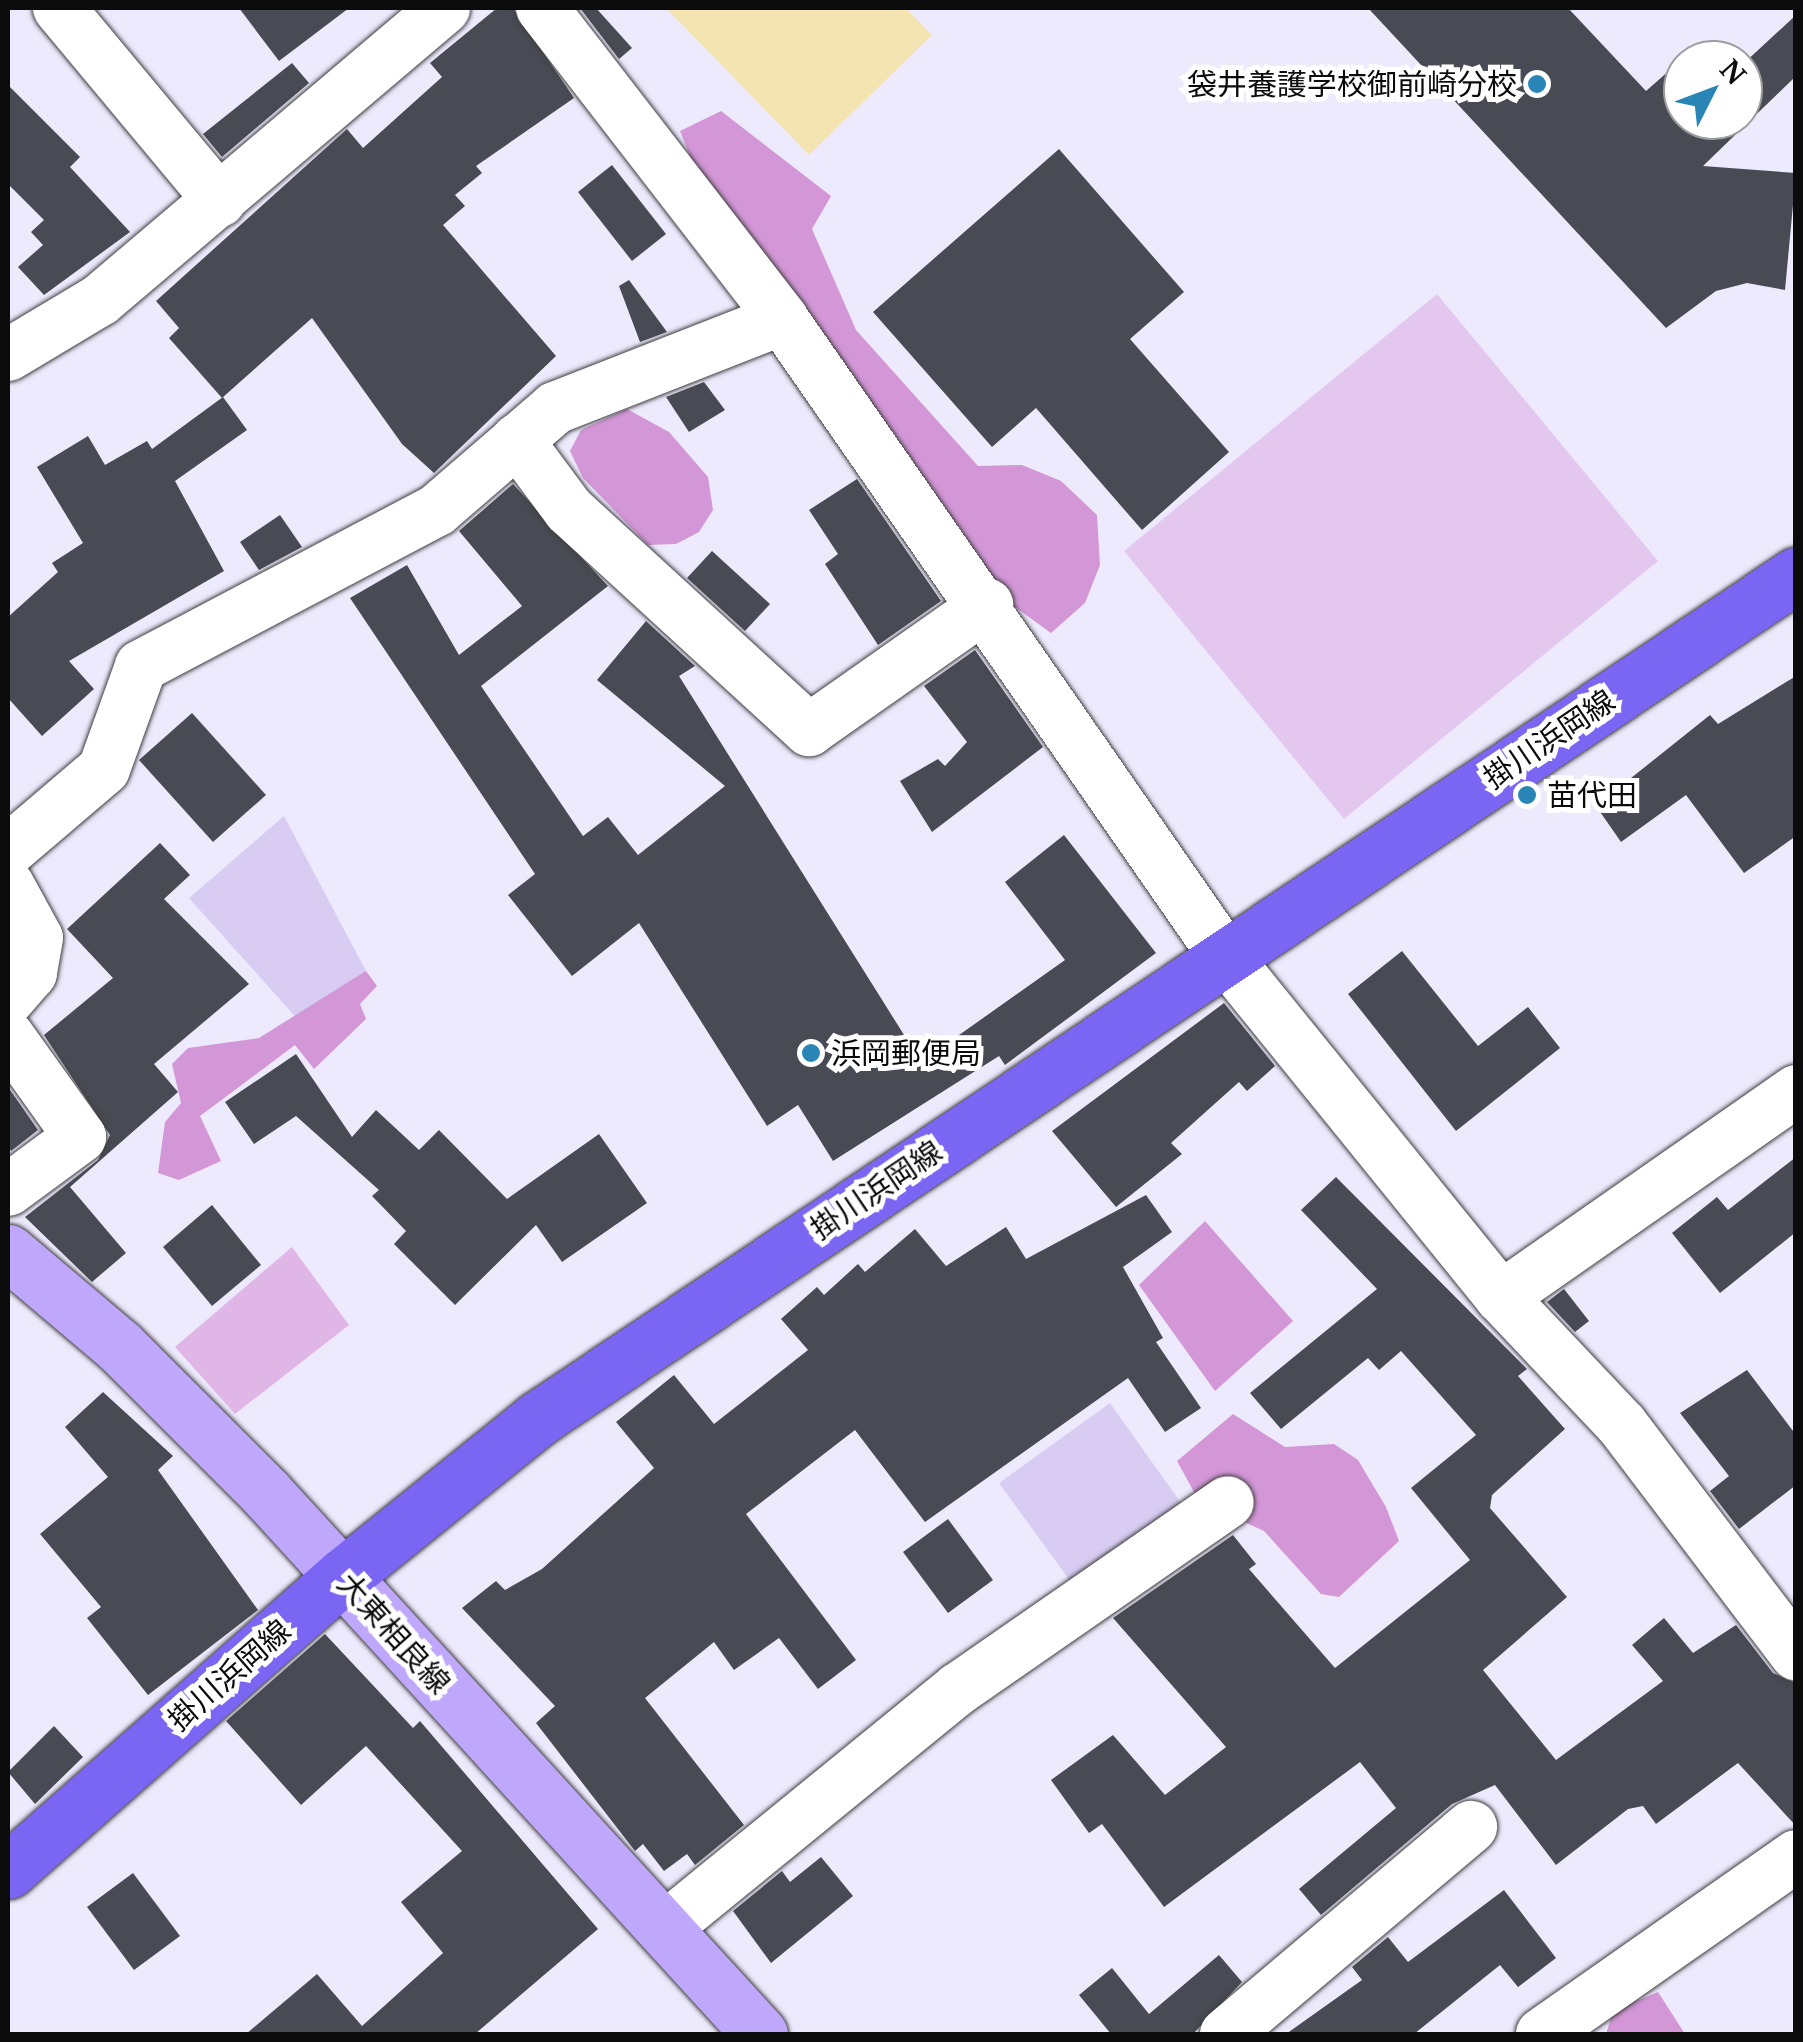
<!DOCTYPE html>
<html>
<head>
<meta charset="utf-8">
<style>
	body { margin:0 }
	#map { position:relative; width:1803px; height:2042px; overflow:hidden; background:#eeeafe; font-family:"Noto Serif","Noto Sans JP",serif }
	div>[style] { position:absolute }
	[style*='--x'] { left:calc(var(--x)*1px); top:calc(var(--y)*1px); width:calc(var(--w)*1px); rotate:calc(var(--a)*1deg) }
	.farmland>* { inset:0; background:#d8ccf3 }
	.green>* { inset:0; background:#e0b6e7 }
	.forest>* { inset:0; background:#d396d7 }
	.pitch>* { inset:0; background:#e4c7ee }
	.water>* { inset:0; background:#f3e4b1 }
	.building>* { inset:0; background:#484b53 }
	.roads { filter:drop-shadow(0 0 2px #3e3e3e) drop-shadow(0 0 2px #3e3e3e) }
	.street>* { height:52px; margin:-26px; padding:0 26px; transform-origin:26px; border-radius:26px; background:#fff }
	.secondary>* { height:55px; margin:-27.5px; padding:0 27.5px; transform-origin:27.5px; border-radius:27.5px; background:#bfa8fc }
	.primary>* { height:55px; margin:-27.5px; padding:0 27.5px; transform-origin:27.5px; border-radius:27.5px; background:#7b65f3 }
	.dots>* { width:28px; height:28px; translate:-50% -50%; box-sizing:border-box; border:5px solid #fff; border-radius:50% }
	span { translate:-50% -50%; white-space:nowrap; text-align:center; line-height:1.15; -webkit-text-stroke:10px #fff; paint-order:stroke }
	.poi-label { font-size:30px; color:#0b0b0b }
	.right { translate:-100% -50%; text-align:right }
	.left { translate:0 -50%; text-align:left }
	.street-label { font-size:30px; color:#0b0b0b }
	.frame { position:absolute; inset:0; border:10px solid #0b0b0b; pointer-events:none }
	.north { position:absolute; left:1663px; top:40px; width:100px; height:100px; box-sizing:border-box; background:#fff; border:2px solid #9d9d9d; border-radius:50%; rotate:48deg; font-size:28px; font-weight:700; line-height:40px; text-align:center; color:#0b0b0b }
	.north::after { content:''; display:block; margin:auto; width:35px; height:45px; background:#2985b5; clip-path:polygon(50% 0,100% 100%,50% 72%,0 100%) }
</style>
</head>
<body>
<div id="map">
	<div class="farmland">
		<i style="clip-path:polygon(284px 816px,366px 971px,300px 1022px,189px 898px)"></i>
		<i style="clip-path:polygon(1110px 1403px,1186px 1510px,1076px 1589px,999px 1483px)"></i>
	</div>
	<div class="green">
		<i style="clip-path:polygon(292px 1247px,349px 1325px,235px 1414px,175px 1347px)"></i>
	</div>
	<div class="forest">
		<i style="clip-path:polygon(721px 111px,831px 196px,812px 229px,856px 330px,978px 466px,1022px 465px,1061px 481px,1097px 515px,1100px 565px,1085px 603px,1051px 633px,1001px 597px,698px 176px,680px 131px)"></i>
		<i style="clip-path:polygon(627px 409px,669px 432px,708px 477px,713px 510px,699px 532px,676px 544px,648px 545px,583px 478px,570px 451px,581px 430px)"></i>
		<i style="clip-path:polygon(366px 971px,377px 986px,360px 1004px,366px 1019px,314px 1069px,295px 1045px,200px 1116px,221px 1161px,179px 1180px,158px 1173px,165px 1122px,181px 1103px,172px 1064px,188px 1048px,259px 1038px)"></i>
		<i style="clip-path:polygon(1205px 1221px,1293px 1321px,1215px 1391px,1139px 1285px)"></i>
		<i style="clip-path:polygon(1233px 1414px,1285px 1447px,1334px 1444px,1358px 1460px,1386px 1507px,1399px 1541px,1339px 1597px,1321px 1594px,1264px 1531px,1199px 1501px,1177px 1461px)"></i>
		<i style="clip-path:polygon(1658px 1992px,1685px 2034px,1606px 2034px,1613px 2011px)"></i>
	</div>
	<div class="pitch">
		<i style="clip-path:polygon(1437px 294px,1658px 561px,1344px 819px,1124px 551px)"></i>
	</div>
	<div class="water">
		<i style="clip-path:polygon(666px 8px,906px 8px,932px 35px,809px 155px)"></i>
	</div>
	<div class="building">
		<i style="clip-path:polygon(239px 8px,349px 8px,279px 61px)"></i>
		<i style="clip-path:polygon(497px 8px,513px 8px,574px 98px,476px 166px,482px 173px,455px 195px,465px 206px,443px 225px,556px 356px,434px 473px,402px 444px,312px 318px,222px 398px,169px 338px,179px 328px,156px 301px,347px 129px,363px 148px,442px 77px,430px 63px)"></i>
		<i style="clip-path:polygon(580px 8px,596px 8px,632px 48px,619px 59px)"></i>
		<i style="clip-path:polygon(1368px 8px,1568px 8px,1646px 91px,1679px 62px,1683px 120px,1743px 120px,1743px 64px,1796px 15px,1796px 76px,1703px 166px,1796px 173px,1785px 290px,1747px 283px,1716px 291px,1666px 328px)"></i>
		<i style="clip-path:polygon(292px 63px,309px 83px,222px 157px,203px 134px)"></i>
		<i style="clip-path:polygon(8px 85px,80px 157px,70px 167px,130px 232px,44px 295px,18px 267px,43px 245px,31px 232px,44px 220px,8px 184px)"></i>
		<i style="clip-path:polygon(1059px 149px,1184px 292px,1130px 339px,1229px 452px,1142px 530px,1036px 408px,992px 447px,873px 312px)"></i>
		<i style="clip-path:polygon(612px 165px,666px 234px,632px 261px,578px 192px)"></i>
		<i style="clip-path:polygon(629px 280px,667px 332px,640px 342px,619px 286px)"></i>
		<i style="clip-path:polygon(704px 382px,725px 410px,689px 432px,666px 397px)"></i>
		<i style="clip-path:polygon(223px 397px,247px 430px,175px 481px,224px 571px,69px 661px,94px 689px,42px 736px,8px 698px,8px 617px,58px 572px,52px 563px,83px 543px,37px 467px,88px 436px,105px 465px,147px 441px,152px 449px)"></i>
		<i style="clip-path:polygon(857px 479px,941px 601px,878px 645px,825px 564px,838px 554px,809px 510px)"></i>
		<i style="clip-path:polygon(513px 484px,608px 586px,481px 686px,583px 836px,608px 817px,638px 855px,725px 786px,597px 680px,646px 621px,695px 666px,679px 676px,921px 1062px,1065px 960px,1005px 882px,1064px 835px,1156px 953px,1005px 1065px,999px 1056px,833px 1161px,798px 1105px,767px 1126px,639px 923px,572px 976px,508px 895px,535px 874px,350px 598px,407px 565px,459px 655px,522px 606px,459px 531px)"></i>
		<i style="clip-path:polygon(280px 515px,302px 547px,259px 570px,240px 542px)"></i>
		<i style="clip-path:polygon(712px 551px,770px 604px,745px 631px,687px 578px)"></i>
		<i style="clip-path:polygon(975px 650px,1043px 747px,932px 832px,900px 781px,938px 759px,945px 766px,967px 742px,924px 686px)"></i>
		<i style="clip-path:polygon(1796px 676px,1796px 836px,1744px 873px,1686px 795px,1621px 842px,1596px 806px,1710px 715px,1718px 724px)"></i>
		<i style="clip-path:polygon(192px 713px,266px 795px,213px 842px,139px 760px)"></i>
		<i style="clip-path:polygon(160px 843px,190px 875px,164px 899px,249px 984px,154px 1064px,178px 1092px,70px 1187px,126px 1253px,92px 1282px,25px 1217px,98px 1160px,110px 1135px,44px 1035px,113px 978px,67px 929px)"></i>
		<i style="clip-path:polygon(1402px 951px,1478px 1046px,1528px 1007px,1560px 1048px,1456px 1131px,1348px 994px)"></i>
		<i style="clip-path:polygon(1224px 1003px,1275px 1066px,1247px 1091px,1239px 1082px,1171px 1143px,1182px 1154px,1116px 1207px,1052px 1131px)"></i>
		<i style="clip-path:polygon(296px 1054px,352px 1137px,376px 1110px,419px 1150px,439px 1130px,507px 1199px,599px 1134px,647px 1203px,562px 1262px,536px 1225px,455px 1305px,394px 1244px,406px 1231px,372px 1196px,379px 1190px,296px 1116px,254px 1144px,225px 1102px)"></i>
		<i style="clip-path:polygon(8px 1087px,38px 1130px,11px 1151px,8px 1146px)"></i>
		<i style="clip-path:polygon(1796px 1157px,1796px 1232px,1720px 1293px,1672px 1233px,1717px 1197px,1728px 1210px)"></i>
		<i style="clip-path:polygon(1336px 1177px,1527px 1369px,1518px 1376px,1565px 1429px,1492px 1495px,1490px 1508px,1567px 1597px,1483px 1670px,1556px 1760px,1663px 1681px,1632px 1645px,1664px 1618px,1693px 1653px,1736px 1625px,1773px 1673px,1796px 1683px,1796px 1826px,1738px 1763px,1656px 1824px,1643px 1806px,1628px 1809px,1556px 1865px,1495px 1785px,1452px 1804px,1321px 1915px,1299px 1889px,1396px 1808px,1360px 1762px,1164px 1907px,1102px 1824px,1089px 1833px,1051px 1780px,1113px 1735px,1165px 1795px,1226px 1747px,1113px 1618px,1233px 1535px,1256px 1564px,1249px 1569px,1335px 1668px,1470px 1560px,1411px 1488px,1476px 1435px,1401px 1351px,1379px 1370px,1368px 1358px,1281px 1429px,1250px 1393px,1377px 1289px,1301px 1210px)"></i>
		<i style="clip-path:polygon(1146px 1195px,1172px 1232px,1123px 1267px,1163px 1338px,1156px 1342px,1201px 1408px,1165px 1432px,1128px 1378px,925px 1522px,855px 1430px,746px 1514px,856px 1660px,818px 1689px,779px 1638px,734px 1670px,714px 1642px,645px 1698px,744px 1825px,695px 1865px,687px 1854px,664px 1871px,643px 1844px,635px 1851px,536px 1723px,555px 1706px,462px 1608px,496px 1581px,505px 1590px,542px 1569px,654px 1468px,616px 1422px,674px 1375px,714px 1424px,808px 1350px,781px 1319px,817px 1287px,824px 1295px,858px 1264px,865px 1272px,915px 1229px,946px 1266px,1006px 1227px,1026px 1259px)"></i>
		<i style="clip-path:polygon(212px 1205px,261px 1265px,212px 1306px,163px 1247px)"></i>
		<i style="clip-path:polygon(1564px 1289px,1589px 1321px,1575px 1332px,1547px 1302px)"></i>
		<i style="clip-path:polygon(1747px 1370px,1796px 1435px,1796px 1485px,1739px 1529px,1710px 1491px,1729px 1476px,1680px 1413px)"></i>
		<i style="clip-path:polygon(103px 1392px,173px 1456px,158px 1470px,258px 1610px,148px 1695px,87px 1618px,101px 1607px,40px 1534px,108px 1477px,65px 1427px)"></i>
		<i style="clip-path:polygon(948px 1519px,993px 1580px,948px 1613px,903px 1552px)"></i>
		<i style="clip-path:polygon(325px 1634px,413px 1728px,420px 1721px,598px 1929px,475px 2034px,246px 2034px,317px 1974px,362px 2026px,443px 1953px,401px 1902px,462px 1851px,366px 1746px,301px 1805px,226px 1721px)"></i>
		<i style="clip-path:polygon(54px 1726px,83px 1757px,35px 1804px,8px 1772px)"></i>
		<i style="clip-path:polygon(821px 1857px,853px 1896px,771px 1963px,733px 1911px,782px 1871px,790px 1882px)"></i>
		<i style="clip-path:polygon(133px 1873px,180px 1936px,134px 1970px,87px 1907px)"></i>
		<i style="clip-path:polygon(1504px 1890px,1556px 1958px,1518px 1987px,1500px 1965px,1414px 2034px,1286px 2034px,1362px 1980px,1352px 1967px,1388px 1937px,1408px 1962px)"></i>
		<i style="clip-path:polygon(1219px 1955px,1242px 1982px,1193px 2034px,1111px 2034px,1079px 1995px,1112px 1968px,1149px 2014px)"></i>
	</div>
	<div class="roads">
		<div class="street">
			<i style="--x:59;--y:8;--w:251;--a:50.2"></i>
			<i style="--x:542;--y:8;--w:393;--a:52.3"></i>
			<i style="--x:782;--y:319;--w:775;--a:55.2"></i>
			<i style="--x:1224;--y:955;--w:440;--a:51"></i>
			<i style="--x:1501;--y:1297;--w:176;--a:46.6"></i>
			<i style="--x:1622;--y:1425;--w:288;--a:52.8"></i>
			<i style="--x:8;--y:355;--w:107;--a:-30.9"></i>
			<i style="--x:100;--y:300;--w:451;--a:-40.3"></i>
			<i style="--x:517;--y:440;--w:87;--a:53.4"></i>
			<i style="--x:569;--y:510;--w:326;--a:42.5"></i>
			<i style="--x:809;--y:730;--w:218;--a:-35.1"></i>
			<i style="--x:8;--y:851;--w:126;--a:-40.5"></i>
			<i style="--x:104;--y:769;--w:109;--a:-70.2"></i>
			<i style="--x:141;--y:666;--w:335;--a:-27.8"></i>
			<i style="--x:437;--y:510;--w:156;--a:-40.8"></i>
			<i style="--x:555;--y:408;--w:244;--a:-21.4"></i>
			<i style="--x:8;--y:885;--w:60;--a:61.3"></i>
			<i style="--x:37;--y:938;--w:36;--a:100"></i>
			<i style="--x:31;--y:973;--w:35;--a:131"></i>
			<i style="--x:8;--y:1036;--w:124;--a:54.5"></i>
			<i style="--x:80;--y:1137;--w:89;--a:143.6"></i>
			<i style="--x:1501;--y:1297;--w:360;--a:-34.9"></i>
			<i style="--x:666;--y:1927;--w:377;--a:-39.2"></i>
			<i style="--x:958;--y:1689;--w:328;--a:-34.7"></i>
			<i style="--x:1226;--y:2034;--w:321;--a:-40.2"></i>
			<i style="--x:1542;--y:2034;--w:310;--a:-35"></i>
		</div>
		<div class="secondary">
			<i style="--x:8;--y:1252;--w:147;--a:40.3"></i>
			<i style="--x:120;--y:1347;--w:205;--a:45"></i>
			<i style="--x:265;--y:1492;--w:734;--a:47.6"></i>
		</div>
		<div class="primary">
			<i style="--x:8;--y:1871;--w:446;--a:-41.4"></i>
			<i style="--x:343;--y:1576;--w:252;--a:-38.9"></i>
			<i style="--x:539;--y:1418;--w:1514;--a:-33.85"></i>
		</div>
	</div>
	<div class="dots">
		<i style="left:1537px;top:84px;background:#2985b5"></i>
		<i style="left:1527px;top:795px;background:#2985b5"></i>
		<i style="left:811px;top:1053px;background:#2985b5"></i>
	</div>
	<div class="poi-label">
		<span class="right" style="left:1517px;top:84px">袋井養護学校御前崎分校</span>
		<span class="left" style="left:1547px;top:795px">苗代田</span>
		<span class="left" style="left:831px;top:1053px">浜岡郵便局</span>
	</div>
	<div class="street-label">
		<span style="left:1549px;top:739px;rotate:-34deg">掛川浜岡線</span>
		<span style="left:876px;top:1190px;rotate:-34deg">掛川浜岡線</span>
		<span style="left:394px;top:1633px;rotate:48deg">大東相良線</span>
		<span style="left:229px;top:1675px;rotate:-41deg">掛川浜岡線</span>
	</div>
	<div class="frame"></div>
	<div class="north">N</div>
</div>
</body>
</html>
